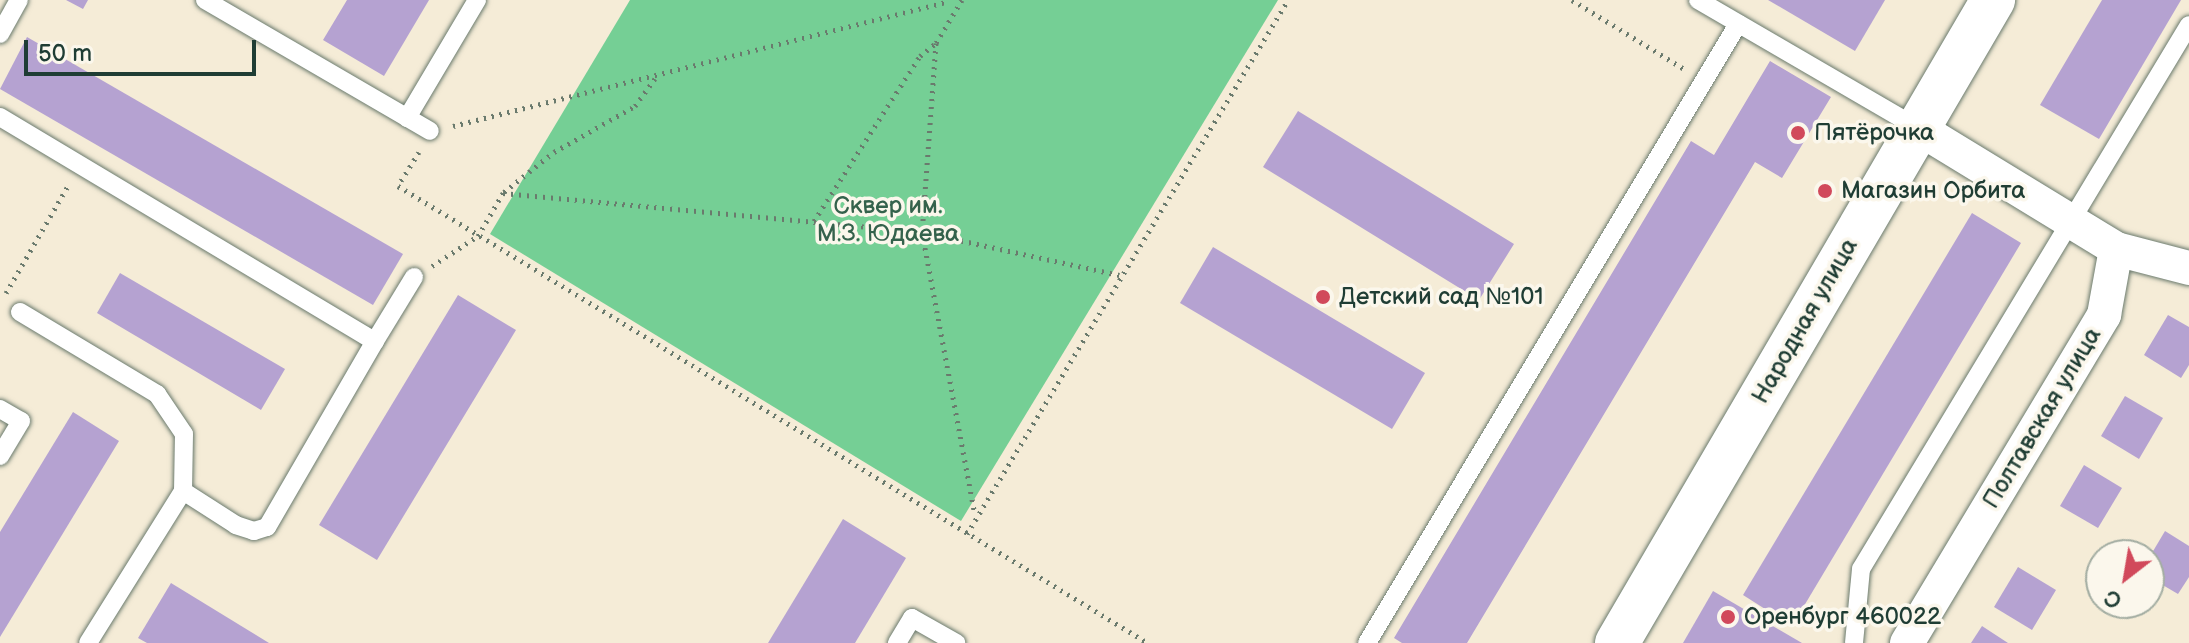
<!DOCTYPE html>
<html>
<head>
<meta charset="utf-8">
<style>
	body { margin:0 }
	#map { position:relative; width:2189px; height:643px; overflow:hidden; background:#f5ecd7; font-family:"Balsamiq Sans",sans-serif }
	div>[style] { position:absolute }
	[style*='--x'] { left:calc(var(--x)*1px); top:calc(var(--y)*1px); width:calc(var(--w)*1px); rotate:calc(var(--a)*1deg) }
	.green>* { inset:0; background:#75cf95 }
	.building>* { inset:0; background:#b5a2d1 }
	.path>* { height:5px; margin-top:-2.5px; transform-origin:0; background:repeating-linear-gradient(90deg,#6a7a6d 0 2px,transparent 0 8px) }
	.roads { filter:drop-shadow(0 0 2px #6a7a6d) drop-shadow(0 0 2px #6a7a6d) }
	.service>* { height:18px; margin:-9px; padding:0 9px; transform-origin:9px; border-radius:9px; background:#fff }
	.minor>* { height:34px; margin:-17px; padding:0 17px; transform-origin:17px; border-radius:17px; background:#fff }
	.tertiary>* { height:44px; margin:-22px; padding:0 22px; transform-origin:22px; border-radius:22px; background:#fff }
	.dots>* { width:22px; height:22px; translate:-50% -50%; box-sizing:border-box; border:4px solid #fbf7ec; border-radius:50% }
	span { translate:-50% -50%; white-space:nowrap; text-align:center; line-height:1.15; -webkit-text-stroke:7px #fbf7ec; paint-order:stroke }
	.poi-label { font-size:24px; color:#1f3d34 }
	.left { translate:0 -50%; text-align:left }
	.park-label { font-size:24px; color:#34624c }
	.street-label { font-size:24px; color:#1f3d34 }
	.north { position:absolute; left:2085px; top:539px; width:80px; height:80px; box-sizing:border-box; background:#fbf7ec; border:2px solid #a3ada2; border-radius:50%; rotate:211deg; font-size:22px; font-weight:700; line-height:32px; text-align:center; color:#1f3d34 }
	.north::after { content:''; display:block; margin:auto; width:28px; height:36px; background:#d1495b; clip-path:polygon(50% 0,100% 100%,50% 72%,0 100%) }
	.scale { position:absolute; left:24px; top:40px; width:232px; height:36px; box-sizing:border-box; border:4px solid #1f3d34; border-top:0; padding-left:10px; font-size:24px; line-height:28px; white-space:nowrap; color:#1f3d34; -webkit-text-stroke:6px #fbf7ec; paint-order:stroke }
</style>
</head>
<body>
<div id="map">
	<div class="green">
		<i style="clip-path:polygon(630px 0,1278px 0,961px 521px,490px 234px)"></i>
	</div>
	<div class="building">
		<i style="clip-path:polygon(66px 0,88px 0,83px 9px)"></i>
		<i style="clip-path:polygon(347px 0,429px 0,384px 76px,323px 40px)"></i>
		<i style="clip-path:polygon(1768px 0,1885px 0,1855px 51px)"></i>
		<i style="clip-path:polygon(2102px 0,2181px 0,2099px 139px,2040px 105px)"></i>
		<i style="clip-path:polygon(27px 37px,403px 254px,373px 305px,0 89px)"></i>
		<i style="clip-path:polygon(1770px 61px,1831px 97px,1782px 178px,1755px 162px,1467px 643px,1402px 643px,1394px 638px,1691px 141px,1714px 155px)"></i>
		<i style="clip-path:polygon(1298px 111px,1514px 244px,1479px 300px,1263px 167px)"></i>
		<i style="clip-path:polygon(1972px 213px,2021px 243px,1792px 626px,1743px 595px)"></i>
		<i style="clip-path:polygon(1213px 247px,1425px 373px,1392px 429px,1180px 303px)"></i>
		<i style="clip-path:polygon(120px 273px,285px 369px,261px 410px,97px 313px)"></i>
		<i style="clip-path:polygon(458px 295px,516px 330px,377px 560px,319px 525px)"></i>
		<i style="clip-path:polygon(2168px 315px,2189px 327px,2189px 365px,2181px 378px,2144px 355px)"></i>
		<i style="clip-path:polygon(2125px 396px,2163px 418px,2139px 459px,2101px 436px)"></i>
		<i style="clip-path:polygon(73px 412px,119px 441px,0 637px,0 532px)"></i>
		<i style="clip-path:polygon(2084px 465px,2122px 488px,2098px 528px,2060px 506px)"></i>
		<i style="clip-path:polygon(843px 519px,906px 558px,855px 643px,768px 643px)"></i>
		<i style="clip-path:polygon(2165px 531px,2189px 546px,2189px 577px,2178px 594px,2149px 577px,2149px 558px)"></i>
		<i style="clip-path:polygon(2018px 567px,2056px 590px,2032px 630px,1994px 607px)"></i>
		<i style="clip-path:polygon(171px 583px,269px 643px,147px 643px,138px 638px)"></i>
		<i style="clip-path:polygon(1713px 591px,1802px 643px,1683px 643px)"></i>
		<i style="clip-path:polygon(1982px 626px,2008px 643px,1971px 643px)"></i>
	</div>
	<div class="path">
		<i style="--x:962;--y:0;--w:50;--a:121.2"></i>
		<i style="--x:936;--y:43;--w:190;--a:94.2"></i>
		<i style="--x:922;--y:232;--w:287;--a:79.4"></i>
		<i style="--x:1572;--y:0;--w:132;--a:31.6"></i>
		<i style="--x:453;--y:126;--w:508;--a:-14.12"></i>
		<i style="--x:419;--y:152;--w:40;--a:122"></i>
		<i style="--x:398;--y:186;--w:878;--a:31.36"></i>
		<i style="--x:504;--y:192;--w:64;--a:-38.7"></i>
		<i style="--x:554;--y:152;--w:93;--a:-29.6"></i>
		<i style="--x:635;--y:106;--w:34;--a:-54"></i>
		<i style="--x:814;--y:221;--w:196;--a:-57.3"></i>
		<i style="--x:920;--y:56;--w:21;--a:-39"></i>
		<i style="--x:432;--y:266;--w:55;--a:-33.1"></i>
		<i style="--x:478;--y:236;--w:50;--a:-59.8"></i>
		<i style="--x:503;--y:193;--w:421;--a:5.3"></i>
		<i style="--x:922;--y:232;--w:202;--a:12.3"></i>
		<i style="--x:6;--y:293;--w:126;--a:-60"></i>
		<i style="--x:967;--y:534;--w:623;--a:-58.99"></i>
	</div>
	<div class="roads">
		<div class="service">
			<i style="--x:205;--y:0;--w:260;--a:30.2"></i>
			<i style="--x:1698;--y:0;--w:255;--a:30.2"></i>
			<i style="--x:0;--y:34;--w:39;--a:-61"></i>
			<i style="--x:0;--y:117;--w:437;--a:30.9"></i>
			<i style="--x:375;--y:341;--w:215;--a:120.1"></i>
			<i style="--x:267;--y:527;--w:14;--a:163"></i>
			<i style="--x:254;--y:531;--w:19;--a:-162"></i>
			<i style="--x:236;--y:525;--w:63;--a:-147.3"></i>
			<i style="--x:183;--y:491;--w:179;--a:122"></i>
			<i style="--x:407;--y:118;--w:137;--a:-59.3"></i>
			<i style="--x:20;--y:312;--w:160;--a:30.9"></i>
			<i style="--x:157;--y:394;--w:48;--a:56"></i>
			<i style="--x:184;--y:434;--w:57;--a:91"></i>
			<i style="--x:375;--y:341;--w:75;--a:-58.6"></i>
			<i style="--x:0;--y:409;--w:24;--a:30"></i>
			<i style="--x:21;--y:421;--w:41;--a:121"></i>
			<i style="--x:897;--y:643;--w:29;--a:-59"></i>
			<i style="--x:912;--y:618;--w:51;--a:29.6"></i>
			<i style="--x:1367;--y:643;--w:722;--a:-59.06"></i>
			<i style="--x:1854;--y:643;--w:74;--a:-84.6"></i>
			<i style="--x:1861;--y:569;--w:635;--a:-58.91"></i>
		</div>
		<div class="minor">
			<i style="--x:1918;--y:128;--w:232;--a:31.4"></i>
			<i style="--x:2116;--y:249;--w:75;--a:14.6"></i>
			<i style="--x:1907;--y:643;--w:383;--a:-59"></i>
			<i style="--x:2104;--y:315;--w:67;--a:-79.7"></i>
		</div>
		<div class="tertiary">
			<i style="--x:1617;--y:643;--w:745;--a:-59.68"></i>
		</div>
	</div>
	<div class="dots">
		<i style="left:1798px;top:133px;background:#d1495b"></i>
		<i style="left:1825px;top:191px;background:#d1495b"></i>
		<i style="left:1323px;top:297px;background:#d1495b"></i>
		<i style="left:1728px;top:617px;background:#d1495b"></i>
	</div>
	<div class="poi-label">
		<span class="left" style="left:1814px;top:133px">Пятёрочка</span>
		<span class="left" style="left:1841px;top:191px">Магазин Орбита</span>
		<span class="left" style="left:1339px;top:297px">Детский сад №101</span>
		<span class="left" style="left:1744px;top:617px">Оренбург 460022</span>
	</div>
	<div class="park-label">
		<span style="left:888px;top:220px">Сквер им.<br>М.З. Юдаева</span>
	</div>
	<div class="street-label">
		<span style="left:1805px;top:321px;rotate:-60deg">Народная улица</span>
		<span style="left:2042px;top:418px;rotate:-59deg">Полтавская улица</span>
	</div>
	<div class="north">С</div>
	<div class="scale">50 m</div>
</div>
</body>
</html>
